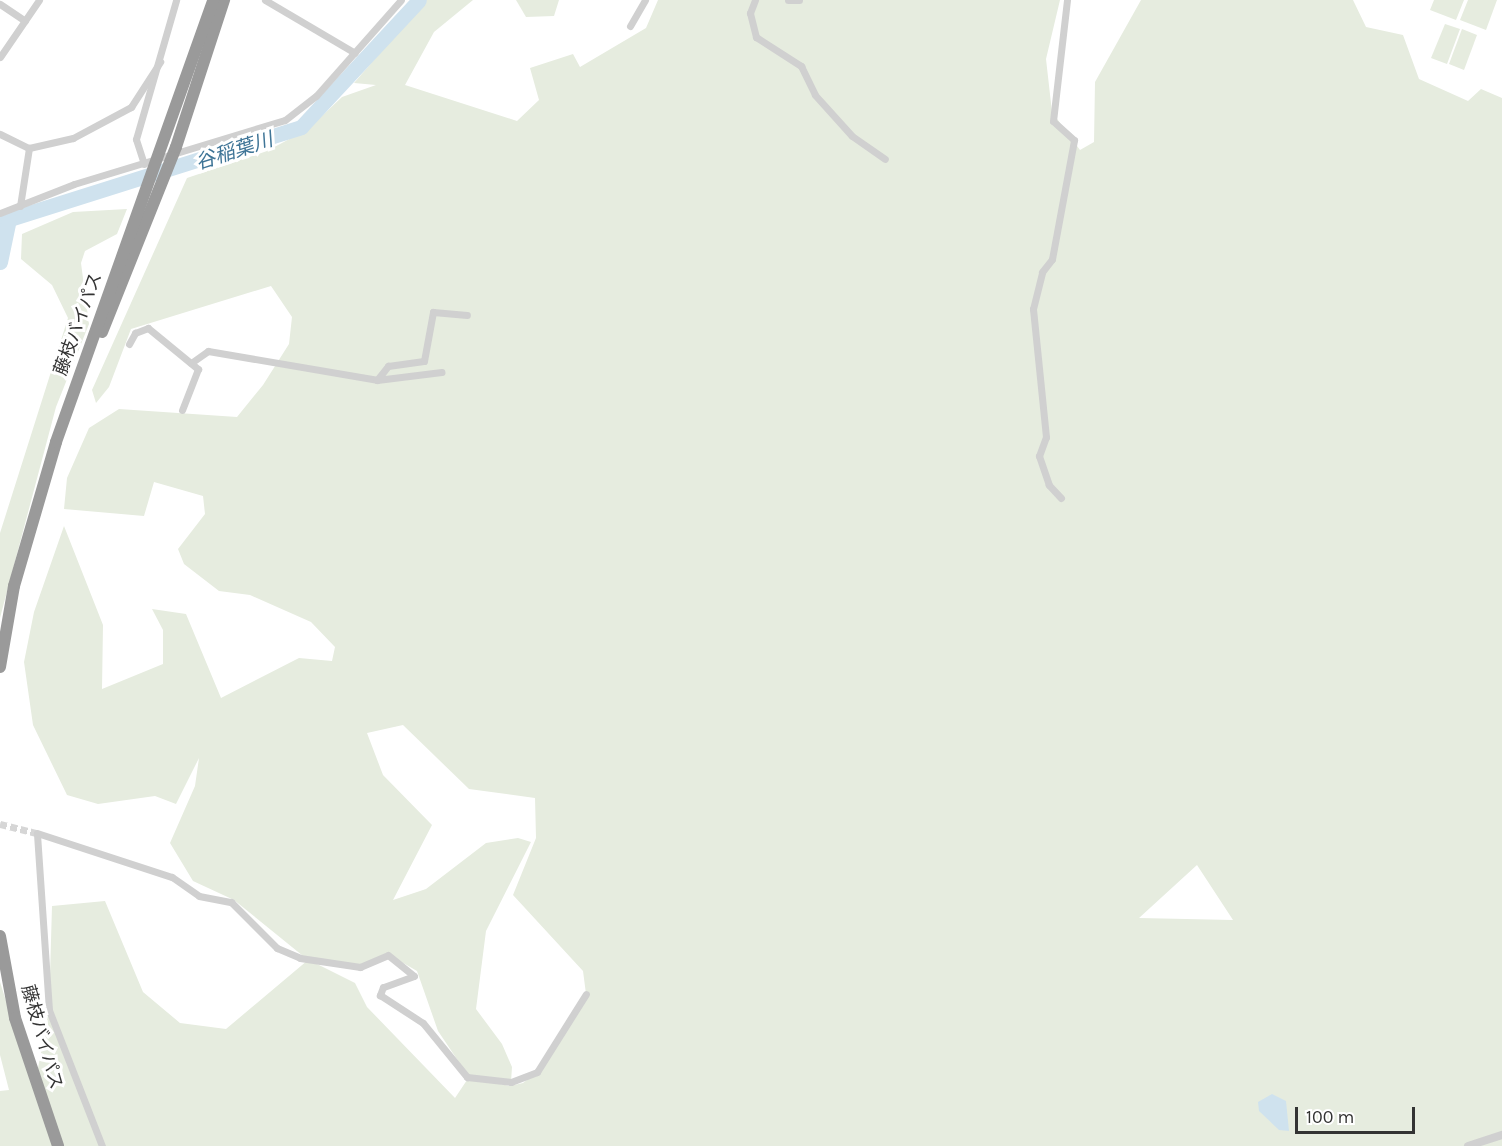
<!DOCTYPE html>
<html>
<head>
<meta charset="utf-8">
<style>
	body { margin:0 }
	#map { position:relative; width:1502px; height:1146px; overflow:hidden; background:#fff; font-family:Karla,"Noto Sans JP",sans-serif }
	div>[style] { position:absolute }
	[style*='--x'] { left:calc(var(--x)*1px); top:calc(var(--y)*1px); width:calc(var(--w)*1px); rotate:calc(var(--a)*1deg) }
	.green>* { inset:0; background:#e6ecdf }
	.water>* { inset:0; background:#cfe2ee }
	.river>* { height:15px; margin:-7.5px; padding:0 7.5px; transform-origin:7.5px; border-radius:7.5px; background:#cfe2ee }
	.minor-tunnel>* { height:7px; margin-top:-3.5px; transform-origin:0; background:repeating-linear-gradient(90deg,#d6d6d6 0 7px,transparent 0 10.5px) }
	.minor>* { height:7px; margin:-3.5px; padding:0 3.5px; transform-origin:3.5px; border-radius:3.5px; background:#d0d0d0 }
	.tertiary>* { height:8px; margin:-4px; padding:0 4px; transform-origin:4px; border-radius:4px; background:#d0d0d0 }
	.motorway>* { height:12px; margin:-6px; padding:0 6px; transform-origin:6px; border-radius:6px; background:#9a9a9a }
	span { translate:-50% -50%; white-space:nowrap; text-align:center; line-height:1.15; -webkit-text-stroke:6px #fff; paint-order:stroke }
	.street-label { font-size:18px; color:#333 }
	.water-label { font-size:20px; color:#3f7597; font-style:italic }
	.scale { position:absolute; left:1295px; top:1107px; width:120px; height:27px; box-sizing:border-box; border:3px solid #333; border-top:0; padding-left:8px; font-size:18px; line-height:21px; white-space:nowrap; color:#333; -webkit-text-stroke:4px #fff; paint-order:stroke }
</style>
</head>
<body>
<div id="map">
	<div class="green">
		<i style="clip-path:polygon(evenodd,426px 0,473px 0,434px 32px,405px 85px,517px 121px,539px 100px,530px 68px,573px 54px,580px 67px,646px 28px,658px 0,1060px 0,1046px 59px,1052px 112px,1080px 150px,1094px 142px,1095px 82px,1141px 0,1353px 0,1366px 27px,1403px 35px,1419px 79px,1468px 101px,1481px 89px,1502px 98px,1502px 1146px,0 1146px,0 1091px,9px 1090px,0 1055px,0 982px,34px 1089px,49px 1010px,52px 906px,105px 901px,143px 992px,180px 1023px,226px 1029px,308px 960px,234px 900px,193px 881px,170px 843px,195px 786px,199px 758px,176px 804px,155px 796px,98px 804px,67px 795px,33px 725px,24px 662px,34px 612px,64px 526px,103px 625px,102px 689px,163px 664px,163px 630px,152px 609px,186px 614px,221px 698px,299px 658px,332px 661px,335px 647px,311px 622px,250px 595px,219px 591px,184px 564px,178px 549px,205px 514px,203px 496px,154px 482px,144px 516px,64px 509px,67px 478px,89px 428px,119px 409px,237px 417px,263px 385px,289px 344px,292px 317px,271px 286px,131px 329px,109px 387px,96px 403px,92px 390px,187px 178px,267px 151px,308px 129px,342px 97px,376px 85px,354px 83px,426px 0,403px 725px,469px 789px,535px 798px,536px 838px,513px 895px,583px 971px,586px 994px,537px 1072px,523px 1083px,510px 1086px,475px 1079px,511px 1082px,512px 1067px,502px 1044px,476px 1009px,486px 931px,531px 842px,518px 838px,486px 843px,426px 889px,393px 900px,432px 825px,383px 775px,367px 733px,403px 725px,426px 0,1197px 865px,1233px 920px,1139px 918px,1197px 865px,426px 0,386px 953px,417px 971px,438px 1031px,469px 1077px,455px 1098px,367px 1007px,355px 983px,311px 961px,366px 968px,386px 953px)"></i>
		<i style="clip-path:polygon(516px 0,559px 0,554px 16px,526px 17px)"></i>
		<i style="clip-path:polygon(1434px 0,1464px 0,1456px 20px,1430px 10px)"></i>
		<i style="clip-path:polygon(1468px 0,1497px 0,1486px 30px,1460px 20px)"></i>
		<i style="clip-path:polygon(1445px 24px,1460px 29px,1447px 64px,1431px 58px)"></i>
		<i style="clip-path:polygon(1462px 29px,1477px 35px,1464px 70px,1449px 64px)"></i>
		<i style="clip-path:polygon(127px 209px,117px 234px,85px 251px,81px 263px,89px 324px,56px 407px,0 618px,0 533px,68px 318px,52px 285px,21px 259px,22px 234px,73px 212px)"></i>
	</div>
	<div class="water">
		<i style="clip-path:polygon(1272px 1094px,1286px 1101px,1289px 1131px,1279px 1130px,1259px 1111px,1258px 1102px)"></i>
	</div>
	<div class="river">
		<i style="--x:0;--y:222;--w:316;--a:-17.5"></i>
		<i style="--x:301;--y:127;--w:173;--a:-47.1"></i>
		<i style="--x:0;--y:262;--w:44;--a:-78.2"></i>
	</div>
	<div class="minor-tunnel">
		<i style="--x:0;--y:824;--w:38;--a:14"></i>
	</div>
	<div class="minor">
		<i style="--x:265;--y:0;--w:104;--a:30.5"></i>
		<i style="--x:755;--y:0;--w:14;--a:111"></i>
		<i style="--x:750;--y:13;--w:25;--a:76"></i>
		<i style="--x:756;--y:37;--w:54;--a:32.8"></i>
		<i style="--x:801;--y:66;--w:32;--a:64"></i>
		<i style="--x:815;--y:95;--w:55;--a:47.9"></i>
		<i style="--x:852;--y:136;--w:40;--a:34.9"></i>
		<i style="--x:788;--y:0;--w:11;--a:0"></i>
		<i style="--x:0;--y:4;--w:30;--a:34"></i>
		<i style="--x:630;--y:26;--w:30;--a:-60"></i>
		<i style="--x:0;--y:57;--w:69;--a:-55.6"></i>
		<i style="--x:0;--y:134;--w:32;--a:26"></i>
		<i style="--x:29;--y:148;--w:45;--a:-12.8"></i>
		<i style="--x:73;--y:138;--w:66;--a:-28.1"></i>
		<i style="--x:131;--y:107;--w:54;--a:-57.2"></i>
		<i style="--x:144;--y:164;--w:26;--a:-108"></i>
		<i style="--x:136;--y:139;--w:145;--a:-73.9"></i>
		<i style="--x:20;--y:206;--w:59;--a:-81.2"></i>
		<i style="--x:0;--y:213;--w:79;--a:-21.4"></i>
		<i style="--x:74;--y:184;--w:220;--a:-16.9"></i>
		<i style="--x:285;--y:120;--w:39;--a:-38"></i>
		<i style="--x:316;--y:96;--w:128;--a:-48.5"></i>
		<i style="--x:129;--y:344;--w:13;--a:-61"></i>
		<i style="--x:135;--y:333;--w:14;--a:-21"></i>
		<i style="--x:148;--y:328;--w:65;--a:39.4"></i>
		<i style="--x:198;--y:369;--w:44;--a:111.3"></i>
		<i style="--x:191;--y:363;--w:21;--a:-35"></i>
		<i style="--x:208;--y:351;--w:171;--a:9.7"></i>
		<i style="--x:377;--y:380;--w:65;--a:-7"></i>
		<i style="--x:377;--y:380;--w:18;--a:-52"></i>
		<i style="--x:388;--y:366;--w:36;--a:-8"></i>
		<i style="--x:424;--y:361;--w:50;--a:-79.6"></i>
		<i style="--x:433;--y:312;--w:34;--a:5"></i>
		<i style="--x:1061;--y:498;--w:18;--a:-133"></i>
		<i style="--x:1049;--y:485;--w:31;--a:-109"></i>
		<i style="--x:1039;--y:456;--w:20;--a:-70"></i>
		<i style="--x:1046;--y:437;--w:129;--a:-95.8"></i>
		<i style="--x:1033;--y:309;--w:38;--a:-76"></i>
		<i style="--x:1042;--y:272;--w:16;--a:-52"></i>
		<i style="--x:1052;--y:259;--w:121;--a:-79.5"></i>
		<i style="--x:1074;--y:140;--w:28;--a:-138"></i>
		<i style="--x:1053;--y:121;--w:122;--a:-83.4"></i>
		<i style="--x:102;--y:1146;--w:146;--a:-111.3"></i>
		<i style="--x:49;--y:1010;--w:177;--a:-93.9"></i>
		<i style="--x:37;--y:833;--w:142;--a:18.1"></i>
		<i style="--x:172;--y:877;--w:33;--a:35"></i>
		<i style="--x:199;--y:896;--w:33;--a:11"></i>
		<i style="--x:231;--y:902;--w:65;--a:45"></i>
		<i style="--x:277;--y:948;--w:25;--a:23"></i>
		<i style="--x:300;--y:958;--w:61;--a:8.5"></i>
		<i style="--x:360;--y:967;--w:30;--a:-23"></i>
		<i style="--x:388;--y:955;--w:33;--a:39"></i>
		<i style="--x:414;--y:976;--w:33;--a:160"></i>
		<i style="--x:383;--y:987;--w:9;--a:111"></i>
		<i style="--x:380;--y:995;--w:51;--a:33.1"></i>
		<i style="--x:423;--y:1023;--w:70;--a:50.8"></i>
		<i style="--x:467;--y:1077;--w:44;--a:6.5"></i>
		<i style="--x:511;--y:1082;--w:28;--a:-21"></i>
		<i style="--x:537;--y:1072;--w:92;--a:-57.9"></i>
	</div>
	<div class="tertiary">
		<i style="--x:1468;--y:1146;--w:36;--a:-18"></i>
	</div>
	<div class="motorway">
		<i style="--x:102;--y:332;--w:199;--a:-68.2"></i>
		<i style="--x:176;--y:147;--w:155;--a:-71.9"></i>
		<i style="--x:0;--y:667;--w:82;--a:-80.2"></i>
		<i style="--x:14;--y:586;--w:150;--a:-73.7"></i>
		<i style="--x:56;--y:442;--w:469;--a:-70.4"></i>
		<i style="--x:0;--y:936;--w:83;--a:79.6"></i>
		<i style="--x:15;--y:1018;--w:135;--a:71.4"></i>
	</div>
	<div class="street-label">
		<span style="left:78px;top:324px;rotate:-70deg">藤枝バイパス</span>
		<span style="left:42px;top:1037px;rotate:74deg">藤枝バイパス</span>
	</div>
	<div class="water-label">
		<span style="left:234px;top:151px;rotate:-18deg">谷稲葉川</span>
	</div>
	<div class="scale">100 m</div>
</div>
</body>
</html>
